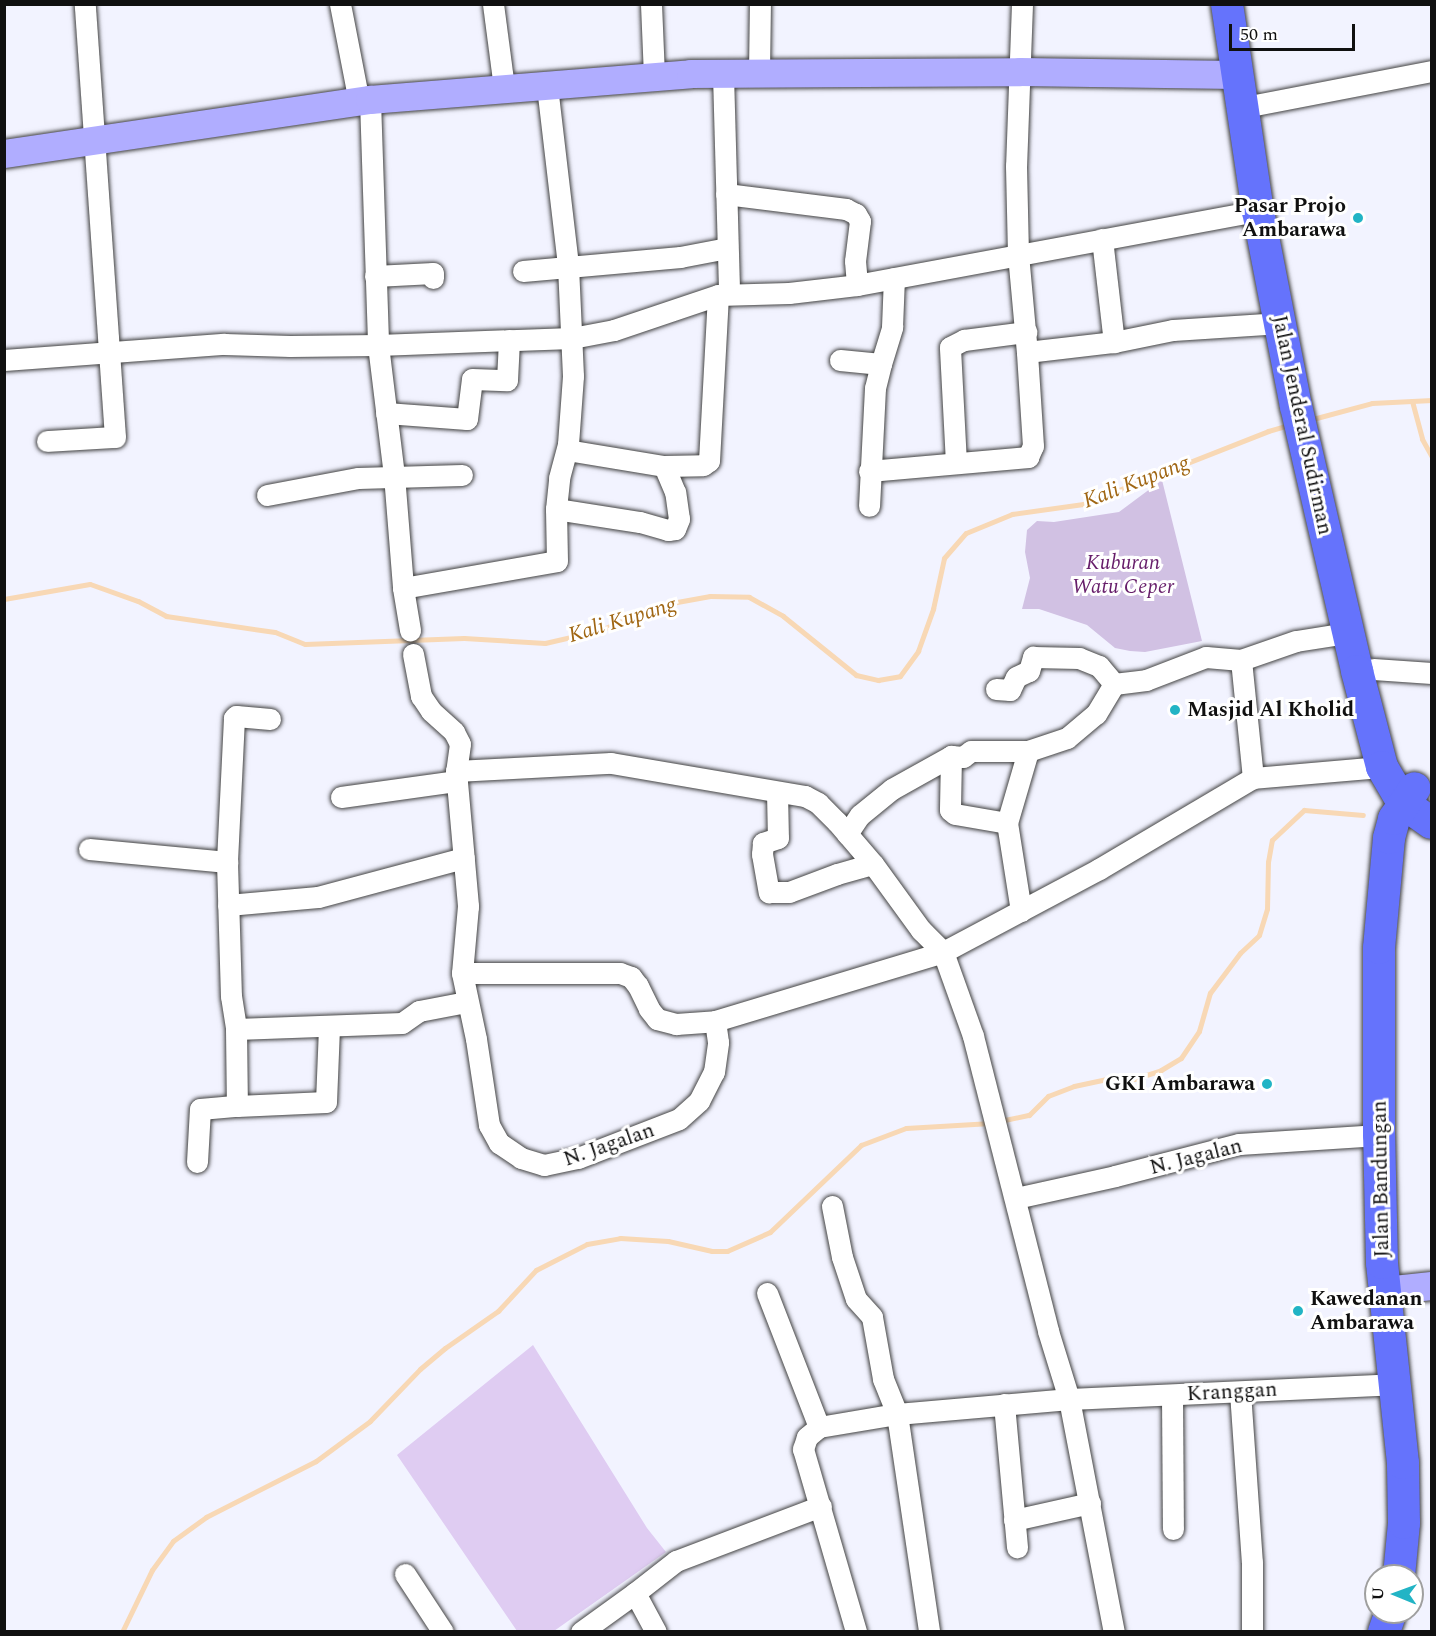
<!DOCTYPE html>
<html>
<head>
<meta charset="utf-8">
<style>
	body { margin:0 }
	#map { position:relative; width:1436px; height:1636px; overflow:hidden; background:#f2f3ff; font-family:Spectral,serif }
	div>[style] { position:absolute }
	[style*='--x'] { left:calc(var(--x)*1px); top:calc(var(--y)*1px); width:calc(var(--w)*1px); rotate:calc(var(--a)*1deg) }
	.cemetery>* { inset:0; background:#d1c1e3 }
	.pitch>* { inset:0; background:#dfccf2 }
	.stream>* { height:5px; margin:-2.5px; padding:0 2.5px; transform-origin:2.5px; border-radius:2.5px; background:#f8d8b5 }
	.roads { filter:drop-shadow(0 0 2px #434343) drop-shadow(0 0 2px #434343) }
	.street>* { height:21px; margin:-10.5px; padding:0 10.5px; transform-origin:10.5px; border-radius:10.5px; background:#fff }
	.secondary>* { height:28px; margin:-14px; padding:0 14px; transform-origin:14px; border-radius:14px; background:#b0adff }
	.primary>* { height:32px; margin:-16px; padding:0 16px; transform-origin:16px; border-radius:16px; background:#6573fc }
	.dots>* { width:16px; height:16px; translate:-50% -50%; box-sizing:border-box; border:3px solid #fff; border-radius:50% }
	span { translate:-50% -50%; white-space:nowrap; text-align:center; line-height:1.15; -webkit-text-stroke:6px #fff; paint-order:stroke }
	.poi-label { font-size:21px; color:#101010; font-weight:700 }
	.right { translate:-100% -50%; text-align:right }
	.left { translate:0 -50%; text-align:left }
	.street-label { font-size:21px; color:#101010 }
	.park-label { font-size:21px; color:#661d6a; font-style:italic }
	.water-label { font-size:22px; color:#a06613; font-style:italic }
	.frame { position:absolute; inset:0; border:6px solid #101010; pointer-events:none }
	.north { position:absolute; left:1364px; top:1564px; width:60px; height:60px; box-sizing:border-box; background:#fff; border:2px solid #9f9f9f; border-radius:50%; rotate:271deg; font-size:16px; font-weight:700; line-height:24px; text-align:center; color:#101010 }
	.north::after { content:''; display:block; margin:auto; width:21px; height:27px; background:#22b4c5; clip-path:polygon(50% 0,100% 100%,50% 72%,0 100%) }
	.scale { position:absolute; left:1229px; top:24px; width:126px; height:27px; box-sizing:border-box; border:3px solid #101010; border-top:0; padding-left:8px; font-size:18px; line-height:21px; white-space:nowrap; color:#101010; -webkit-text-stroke:4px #fff; paint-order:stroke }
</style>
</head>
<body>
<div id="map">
	<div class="cemetery">
		<i style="clip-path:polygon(1162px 480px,1202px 641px,1145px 652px,1130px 651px,1115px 648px,1087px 625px,1039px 609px,1022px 609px,1030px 578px,1025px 552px,1027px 530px,1037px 521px,1054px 522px,1119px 512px)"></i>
	</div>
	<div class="pitch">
		<i style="clip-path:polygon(533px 1345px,647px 1528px,666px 1552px,554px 1631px,517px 1631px,397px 1455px)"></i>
	</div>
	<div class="stream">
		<i style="--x:1412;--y:401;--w:39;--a:75"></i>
		<i style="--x:1422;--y:439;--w:21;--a:61"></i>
		<i style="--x:1309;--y:420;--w:65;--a:-15.1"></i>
		<i style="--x:1372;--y:403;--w:60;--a:-2.9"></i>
		<i style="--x:4;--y:599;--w:87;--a:-9.9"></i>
		<i style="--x:90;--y:584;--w:51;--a:19.5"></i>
		<i style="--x:138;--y:601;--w:32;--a:28"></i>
		<i style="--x:166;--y:616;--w:110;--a:8.4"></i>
		<i style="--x:275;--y:632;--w:32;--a:22"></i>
		<i style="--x:305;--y:644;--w:159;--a:-2.2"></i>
		<i style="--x:464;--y:638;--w:81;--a:3.5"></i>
		<i style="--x:545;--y:643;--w:57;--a:-13.1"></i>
		<i style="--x:601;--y:630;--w:59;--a:-24"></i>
		<i style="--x:655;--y:606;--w:56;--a:-10.3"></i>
		<i style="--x:710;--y:596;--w:39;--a:1"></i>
		<i style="--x:749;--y:597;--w:39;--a:29"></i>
		<i style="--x:783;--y:616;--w:94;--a:38.9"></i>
		<i style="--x:856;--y:675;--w:23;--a:13"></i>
		<i style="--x:878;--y:680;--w:22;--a:-10"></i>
		<i style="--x:900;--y:676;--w:31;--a:-54"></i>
		<i style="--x:918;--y:651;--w:45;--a:-70.3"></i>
		<i style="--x:933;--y:609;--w:52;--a:-77.8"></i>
		<i style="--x:944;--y:558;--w:33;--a:-49"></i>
		<i style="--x:966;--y:533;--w:50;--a:-22.4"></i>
		<i style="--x:1012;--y:514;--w:72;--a:-8"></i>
		<i style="--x:1083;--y:504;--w:199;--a:-21.5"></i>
		<i style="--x:1268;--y:431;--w:22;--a:-16"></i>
		<i style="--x:1000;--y:1121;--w:30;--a:-12"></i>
		<i style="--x:1029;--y:1115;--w:27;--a:-45"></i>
		<i style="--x:1048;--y:1096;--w:28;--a:-21"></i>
		<i style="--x:1074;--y:1086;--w:43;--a:-12.1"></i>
		<i style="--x:1116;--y:1077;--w:18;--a:6"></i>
		<i style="--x:1134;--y:1079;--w:28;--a:-18"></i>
		<i style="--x:1161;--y:1070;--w:23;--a:-31"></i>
		<i style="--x:1181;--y:1058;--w:32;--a:-56"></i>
		<i style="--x:1199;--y:1031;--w:40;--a:-74"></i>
		<i style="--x:1210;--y:993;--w:50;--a:-53.1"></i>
		<i style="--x:1240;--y:953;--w:26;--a:-43"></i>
		<i style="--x:1259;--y:935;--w:27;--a:-73"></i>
		<i style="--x:1267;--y:909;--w:47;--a:-88.8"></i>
		<i style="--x:1268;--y:862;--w:22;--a:-80"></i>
		<i style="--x:1272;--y:840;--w:44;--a:-43.2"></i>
		<i style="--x:1304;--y:810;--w:59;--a:4.8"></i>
		<i style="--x:122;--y:1632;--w:69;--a:-64.2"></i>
		<i style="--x:152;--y:1570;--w:36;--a:-54"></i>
		<i style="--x:173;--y:1541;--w:41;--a:-36"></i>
		<i style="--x:206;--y:1517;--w:123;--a:-27"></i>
		<i style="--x:316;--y:1461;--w:67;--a:-36.5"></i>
		<i style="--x:370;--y:1421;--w:72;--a:-46.1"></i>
		<i style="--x:420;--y:1369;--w:33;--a:-40"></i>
		<i style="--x:445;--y:1348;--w:65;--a:-34.9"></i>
		<i style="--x:498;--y:1311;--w:56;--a:-47.2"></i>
		<i style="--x:536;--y:1270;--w:57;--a:-27"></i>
		<i style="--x:587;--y:1244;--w:34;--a:-10"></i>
		<i style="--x:620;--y:1238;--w:48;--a:3.6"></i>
		<i style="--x:668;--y:1241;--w:45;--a:12.8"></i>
		<i style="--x:712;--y:1251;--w:15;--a:0"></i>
		<i style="--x:727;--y:1251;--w:47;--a:-23.8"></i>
		<i style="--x:770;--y:1232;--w:126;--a:-43.7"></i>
		<i style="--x:861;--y:1145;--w:48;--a:-20.7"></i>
		<i style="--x:906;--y:1128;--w:85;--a:-3.4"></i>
	</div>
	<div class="roads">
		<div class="street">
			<i style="--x:340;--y:4;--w:100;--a:79"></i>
			<i style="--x:493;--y:4;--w:84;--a:82.5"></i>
			<i style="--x:651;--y:4;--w:73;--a:87.6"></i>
			<i style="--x:1022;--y:4;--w:162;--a:92.1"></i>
			<i style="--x:1016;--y:166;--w:88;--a:88.7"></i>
			<i style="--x:1018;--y:254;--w:98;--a:84.8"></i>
			<i style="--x:1027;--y:352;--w:88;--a:-6.6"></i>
			<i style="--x:1114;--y:342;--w:60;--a:-11.5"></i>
			<i style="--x:1173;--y:330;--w:108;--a:-3.7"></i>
			<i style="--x:759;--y:72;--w:68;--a:-89.2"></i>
			<i style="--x:723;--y:74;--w:220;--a:88.4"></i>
			<i style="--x:370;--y:100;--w:245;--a:88.1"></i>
			<i style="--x:378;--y:345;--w:131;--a:83"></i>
			<i style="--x:394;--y:475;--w:113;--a:85.4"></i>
			<i style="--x:403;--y:588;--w:43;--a:80.5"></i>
			<i style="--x:1255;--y:105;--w:180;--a:-10.9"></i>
			<i style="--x:726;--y:194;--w:121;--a:7.1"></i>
			<i style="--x:846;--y:209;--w:11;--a:27"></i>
			<i style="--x:856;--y:214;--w:8;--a:60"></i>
			<i style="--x:860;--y:221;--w:40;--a:97.1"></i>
			<i style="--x:855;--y:261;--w:24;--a:85"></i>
			<i style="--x:1102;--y:239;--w:104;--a:83.4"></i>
			<i style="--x:523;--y:271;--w:158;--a:-5.1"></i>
			<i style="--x:680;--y:257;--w:48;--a:-10.8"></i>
			<i style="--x:375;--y:276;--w:58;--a:-3"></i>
			<i style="--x:433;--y:273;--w:5;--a:90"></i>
			<i style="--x:4;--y:360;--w:221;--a:-4.2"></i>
			<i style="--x:224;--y:344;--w:66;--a:1.7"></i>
			<i style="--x:290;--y:346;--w:88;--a:-0.7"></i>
			<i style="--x:378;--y:345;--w:194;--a:-2.1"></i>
			<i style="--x:572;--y:338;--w:43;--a:-10.8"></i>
			<i style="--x:614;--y:330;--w:110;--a:-18.6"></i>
			<i style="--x:718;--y:295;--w:71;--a:-1.6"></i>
			<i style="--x:789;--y:293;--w:68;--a:-6.7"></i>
			<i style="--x:857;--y:285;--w:408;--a:-10.5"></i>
			<i style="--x:840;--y:360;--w:41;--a:5.6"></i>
			<i style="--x:881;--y:364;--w:25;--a:104"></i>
			<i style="--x:875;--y:388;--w:118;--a:92.9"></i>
			<i style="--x:881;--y:364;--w:39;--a:-73"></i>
			<i style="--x:892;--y:327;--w:49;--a:-87.7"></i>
			<i style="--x:386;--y:413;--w:81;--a:4.2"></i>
			<i style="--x:467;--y:419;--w:40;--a:-82.9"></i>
			<i style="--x:472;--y:379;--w:35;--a:2"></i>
			<i style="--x:507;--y:380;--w:40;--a:-87.1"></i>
			<i style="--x:47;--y:441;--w:68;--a:-3.4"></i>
			<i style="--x:115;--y:437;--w:434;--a:-94"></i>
			<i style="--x:567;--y:450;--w:98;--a:9.4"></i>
			<i style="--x:664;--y:466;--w:39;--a:-1"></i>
			<i style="--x:703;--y:465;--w:7;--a:-34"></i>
			<i style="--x:709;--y:461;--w:166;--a:-86.9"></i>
			<i style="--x:956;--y:463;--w:116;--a:-93"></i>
			<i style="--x:950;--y:347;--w:16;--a:-27"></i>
			<i style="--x:964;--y:340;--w:63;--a:-7.4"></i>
			<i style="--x:869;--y:471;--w:160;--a:-5"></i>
			<i style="--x:1028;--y:457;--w:12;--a:-66"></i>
			<i style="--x:1033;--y:446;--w:94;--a:-93.7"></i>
			<i style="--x:267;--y:495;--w:93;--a:-10.6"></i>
			<i style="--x:358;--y:478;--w:104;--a:-1.7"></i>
			<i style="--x:556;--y:509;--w:85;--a:8.8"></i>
			<i style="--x:640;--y:522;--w:29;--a:16"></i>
			<i style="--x:668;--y:530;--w:7;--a:-8"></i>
			<i style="--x:675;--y:529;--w:11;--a:-68"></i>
			<i style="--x:679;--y:519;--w:27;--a:-98"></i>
			<i style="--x:675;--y:492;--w:28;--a:-113"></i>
			<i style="--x:403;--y:588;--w:156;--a:-9.9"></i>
			<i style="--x:557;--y:561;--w:52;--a:-91.1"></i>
			<i style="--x:556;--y:509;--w:31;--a:-84"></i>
			<i style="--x:559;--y:478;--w:35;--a:-75"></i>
			<i style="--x:568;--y:444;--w:68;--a:-85.8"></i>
			<i style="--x:573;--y:376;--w:111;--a:-92.6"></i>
			<i style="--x:568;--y:265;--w:181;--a:-96.7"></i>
			<i style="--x:413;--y:654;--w:43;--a:79.2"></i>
			<i style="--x:421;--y:696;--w:18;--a:56"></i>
			<i style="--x:431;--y:711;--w:31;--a:42"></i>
			<i style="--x:454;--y:732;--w:13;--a:63"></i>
			<i style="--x:460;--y:744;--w:27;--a:98"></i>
			<i style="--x:456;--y:771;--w:136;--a:84.9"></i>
			<i style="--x:468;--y:906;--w:67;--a:95.1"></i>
			<i style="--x:462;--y:973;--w:67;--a:78"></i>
			<i style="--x:476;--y:1039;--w:87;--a:81.4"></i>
			<i style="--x:489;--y:1125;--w:21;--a:61"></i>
			<i style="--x:499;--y:1143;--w:27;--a:34"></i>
			<i style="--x:521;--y:1158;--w:24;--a:17"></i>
			<i style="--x:544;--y:1165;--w:35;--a:-12"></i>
			<i style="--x:578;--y:1158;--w:108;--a:-21.1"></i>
			<i style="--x:679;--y:1119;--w:27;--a:-42"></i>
			<i style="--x:699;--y:1101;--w:33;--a:-63"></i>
			<i style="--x:714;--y:1072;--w:30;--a:-82"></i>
			<i style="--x:718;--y:1042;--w:21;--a:-98"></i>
			<i style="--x:1241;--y:660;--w:119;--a:84.2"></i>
			<i style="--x:1373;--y:669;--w:59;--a:3.9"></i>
			<i style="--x:996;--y:689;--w:14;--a:4"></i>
			<i style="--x:1010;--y:690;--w:14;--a:-65"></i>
			<i style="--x:1016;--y:677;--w:14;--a:-25"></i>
			<i style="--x:1029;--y:671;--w:15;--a:-74"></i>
			<i style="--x:1033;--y:657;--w:46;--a:1.2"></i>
			<i style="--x:1079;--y:658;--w:22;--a:22"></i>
			<i style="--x:1099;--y:666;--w:23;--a:50"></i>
			<i style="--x:270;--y:719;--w:34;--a:-175"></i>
			<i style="--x:236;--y:716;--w:3;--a:135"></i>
			<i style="--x:234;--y:718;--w:144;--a:92.8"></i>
			<i style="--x:227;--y:862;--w:134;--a:88.3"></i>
			<i style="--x:231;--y:996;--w:33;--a:81"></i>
			<i style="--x:236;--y:1029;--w:166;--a:-2.1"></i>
			<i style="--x:402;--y:1023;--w:21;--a:-35"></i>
			<i style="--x:419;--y:1011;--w:48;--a:-10.8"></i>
			<i style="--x:951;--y:756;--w:54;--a:91.1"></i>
			<i style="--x:950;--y:810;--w:6;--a:39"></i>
			<i style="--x:955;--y:814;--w:53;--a:9.8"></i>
			<i style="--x:456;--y:771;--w:155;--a:-3"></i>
			<i style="--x:611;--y:763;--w:197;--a:9.7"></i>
			<i style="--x:805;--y:796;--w:15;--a:28"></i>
			<i style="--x:818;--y:803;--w:27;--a:45"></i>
			<i style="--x:837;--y:822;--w:55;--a:49.4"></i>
			<i style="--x:873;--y:864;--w:82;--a:54"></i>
			<i style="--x:921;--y:930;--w:31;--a:45"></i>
			<i style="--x:943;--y:952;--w:89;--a:70.3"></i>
			<i style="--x:973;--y:1036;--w:304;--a:75.7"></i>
			<i style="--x:1048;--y:1331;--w:71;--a:72.8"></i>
			<i style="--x:1069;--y:1399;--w:237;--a:79.1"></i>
			<i style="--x:777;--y:792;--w:46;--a:88.8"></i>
			<i style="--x:778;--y:838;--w:16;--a:162"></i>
			<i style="--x:763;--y:843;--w:11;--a:95"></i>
			<i style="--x:762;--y:854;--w:39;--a:80"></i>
			<i style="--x:769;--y:892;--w:20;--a:0"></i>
			<i style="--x:789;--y:892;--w:51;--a:-20.6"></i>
			<i style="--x:837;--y:874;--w:37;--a:-16"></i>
			<i style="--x:341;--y:797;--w:117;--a:-7.9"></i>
			<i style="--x:847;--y:834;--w:23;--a:-56"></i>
			<i style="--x:860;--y:815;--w:41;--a:-39.1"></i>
			<i style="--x:892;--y:789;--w:68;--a:-29.2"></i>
			<i style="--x:951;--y:756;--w:12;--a:5"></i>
			<i style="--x:963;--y:757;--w:10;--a:-37"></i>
			<i style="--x:971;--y:751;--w:57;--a:0"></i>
			<i style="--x:1028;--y:751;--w:41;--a:-18.4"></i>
			<i style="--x:1067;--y:738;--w:38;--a:-40"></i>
			<i style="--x:1096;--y:714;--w:35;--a:-59"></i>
			<i style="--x:1114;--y:684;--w:32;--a:-7"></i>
			<i style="--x:1146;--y:680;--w:64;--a:-21"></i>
			<i style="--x:1206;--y:657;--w:35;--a:5"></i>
			<i style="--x:1241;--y:660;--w:58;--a:-19.1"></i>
			<i style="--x:1296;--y:641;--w:52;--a:-8.9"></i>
			<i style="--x:89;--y:849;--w:139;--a:5.4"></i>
			<i style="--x:228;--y:905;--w:90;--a:-5.1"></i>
			<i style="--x:318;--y:897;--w:151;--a:-15"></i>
			<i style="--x:1021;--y:911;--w:89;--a:-99"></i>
			<i style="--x:1007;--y:823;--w:75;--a:-73.7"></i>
			<i style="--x:462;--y:973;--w:158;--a:0"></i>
			<i style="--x:620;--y:973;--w:12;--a:20"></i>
			<i style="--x:631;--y:977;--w:11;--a:52"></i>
			<i style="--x:638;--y:986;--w:25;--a:64"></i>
			<i style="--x:649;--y:1009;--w:13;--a:51"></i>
			<i style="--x:657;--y:1019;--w:20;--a:15"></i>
			<i style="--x:676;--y:1024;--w:39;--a:-4"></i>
			<i style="--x:715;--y:1021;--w:238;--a:-16.8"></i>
			<i style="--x:943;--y:952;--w:177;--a:-28"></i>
			<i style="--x:1099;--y:869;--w:179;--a:-30.6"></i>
			<i style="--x:1253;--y:778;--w:129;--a:-4.9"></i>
			<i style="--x:236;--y:1029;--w:77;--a:89.3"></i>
			<i style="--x:237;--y:1106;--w:89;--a:-2.6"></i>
			<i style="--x:326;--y:1102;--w:75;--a:-87.7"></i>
			<i style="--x:197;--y:1162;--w:53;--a:-86.8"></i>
			<i style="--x:200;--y:1109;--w:37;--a:-5"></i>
			<i style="--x:1016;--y:1198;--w:101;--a:-12.5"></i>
			<i style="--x:1115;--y:1176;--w:128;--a:-14.5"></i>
			<i style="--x:1239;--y:1144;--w:140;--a:-3.7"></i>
			<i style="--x:832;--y:1206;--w:52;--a:78.9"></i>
			<i style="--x:842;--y:1257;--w:44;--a:71.6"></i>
			<i style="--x:856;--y:1299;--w:24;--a:48"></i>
			<i style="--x:872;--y:1317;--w:63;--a:79.9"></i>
			<i style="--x:883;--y:1379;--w:38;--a:68"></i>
			<i style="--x:897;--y:1414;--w:220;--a:81.6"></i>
			<i style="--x:767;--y:1293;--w:144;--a:68.8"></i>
			<i style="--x:819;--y:1427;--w:79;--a:-9.5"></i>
			<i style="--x:897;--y:1414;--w:173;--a:-5"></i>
			<i style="--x:1069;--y:1399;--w:325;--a:-2.6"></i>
			<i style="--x:1240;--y:1392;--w:170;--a:86"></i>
			<i style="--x:1252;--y:1562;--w:70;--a:90"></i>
			<i style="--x:1172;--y:1395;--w:134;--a:89.6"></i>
			<i style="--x:1004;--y:1404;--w:144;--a:84.8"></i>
			<i style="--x:819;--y:1427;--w:16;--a:140"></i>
			<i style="--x:807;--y:1437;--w:13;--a:108"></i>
			<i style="--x:803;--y:1449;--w:191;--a:73.8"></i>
			<i style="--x:1014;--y:1520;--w:78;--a:-12.6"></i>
			<i style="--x:405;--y:1574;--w:69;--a:56.8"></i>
			<i style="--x:635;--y:1593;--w:52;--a:-38"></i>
			<i style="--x:676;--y:1561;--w:155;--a:-20.8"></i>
			<i style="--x:581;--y:1632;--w:67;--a:-35.8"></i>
			<i style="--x:635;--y:1593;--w:44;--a:61.7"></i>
		</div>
		<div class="secondary">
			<i style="--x:4;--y:154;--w:370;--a:-8.4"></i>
			<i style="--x:370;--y:100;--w:322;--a:-4.6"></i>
			<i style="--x:691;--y:74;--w:329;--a:-0.3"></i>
			<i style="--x:1020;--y:72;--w:216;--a:0.8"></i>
			<i style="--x:1385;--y:1291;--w:47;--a:-6.1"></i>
		</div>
		<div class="primary">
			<i style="--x:1227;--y:4;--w:209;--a:81.5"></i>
			<i style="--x:1258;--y:211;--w:199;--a:79"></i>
			<i style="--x:1296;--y:406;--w:272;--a:77"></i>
			<i style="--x:1357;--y:671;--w:99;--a:75.4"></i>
			<i style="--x:1382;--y:767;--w:42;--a:59.7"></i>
			<i style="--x:1403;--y:803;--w:35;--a:35"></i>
			<i style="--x:1399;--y:1576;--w:53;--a:-84.6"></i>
			<i style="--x:1404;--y:1523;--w:60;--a:-91"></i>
			<i style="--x:1403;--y:1463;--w:201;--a:-96"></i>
			<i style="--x:1382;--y:1263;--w:128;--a:-91.3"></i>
			<i style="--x:1379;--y:1135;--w:187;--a:-90"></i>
			<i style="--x:1379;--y:948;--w:110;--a:-84.8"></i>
			<i style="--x:1389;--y:838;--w:20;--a:-75"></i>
			<i style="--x:1394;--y:819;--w:37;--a:-56"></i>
			<i style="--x:1384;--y:1632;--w:21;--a:-71"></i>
		</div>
	</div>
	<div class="dots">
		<i style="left:1358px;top:218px;background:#22b4c5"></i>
		<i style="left:1175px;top:710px;background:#22b4c5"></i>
		<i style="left:1267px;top:1084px;background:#22b4c5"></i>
		<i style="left:1298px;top:1311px;background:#22b4c5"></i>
	</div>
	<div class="poi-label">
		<span class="right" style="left:1346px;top:218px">Pasar Projo<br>Ambarawa</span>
		<span class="left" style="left:1187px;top:710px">Masjid Al Kholid</span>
		<span class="right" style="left:1255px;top:1084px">GKI Ambarawa</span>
		<span class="left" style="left:1310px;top:1311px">Kawedanan<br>Ambarawa</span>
	</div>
	<div class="street-label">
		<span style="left:1302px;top:425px;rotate:78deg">Jalan Jenderal Sudirman</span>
		<span style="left:609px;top:1145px;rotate:-19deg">N. Jagalan</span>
		<span style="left:1196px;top:1157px;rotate:-14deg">N. Jagalan</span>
		<span style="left:1381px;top:1179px;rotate:-91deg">Jalan Bandungan</span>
		<span style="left:1232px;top:1392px;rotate:-3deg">Kranggan</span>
	</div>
	<div class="park-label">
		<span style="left:1123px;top:575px">Kuburan<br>Watu Ceper</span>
	</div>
	<div class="water-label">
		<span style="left:1136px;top:482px;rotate:-21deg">Kali Kupang</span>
		<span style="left:622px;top:620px;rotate:-17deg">Kali Kupang</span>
	</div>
	<div class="frame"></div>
	<div class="north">U</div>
	<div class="scale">50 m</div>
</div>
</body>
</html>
